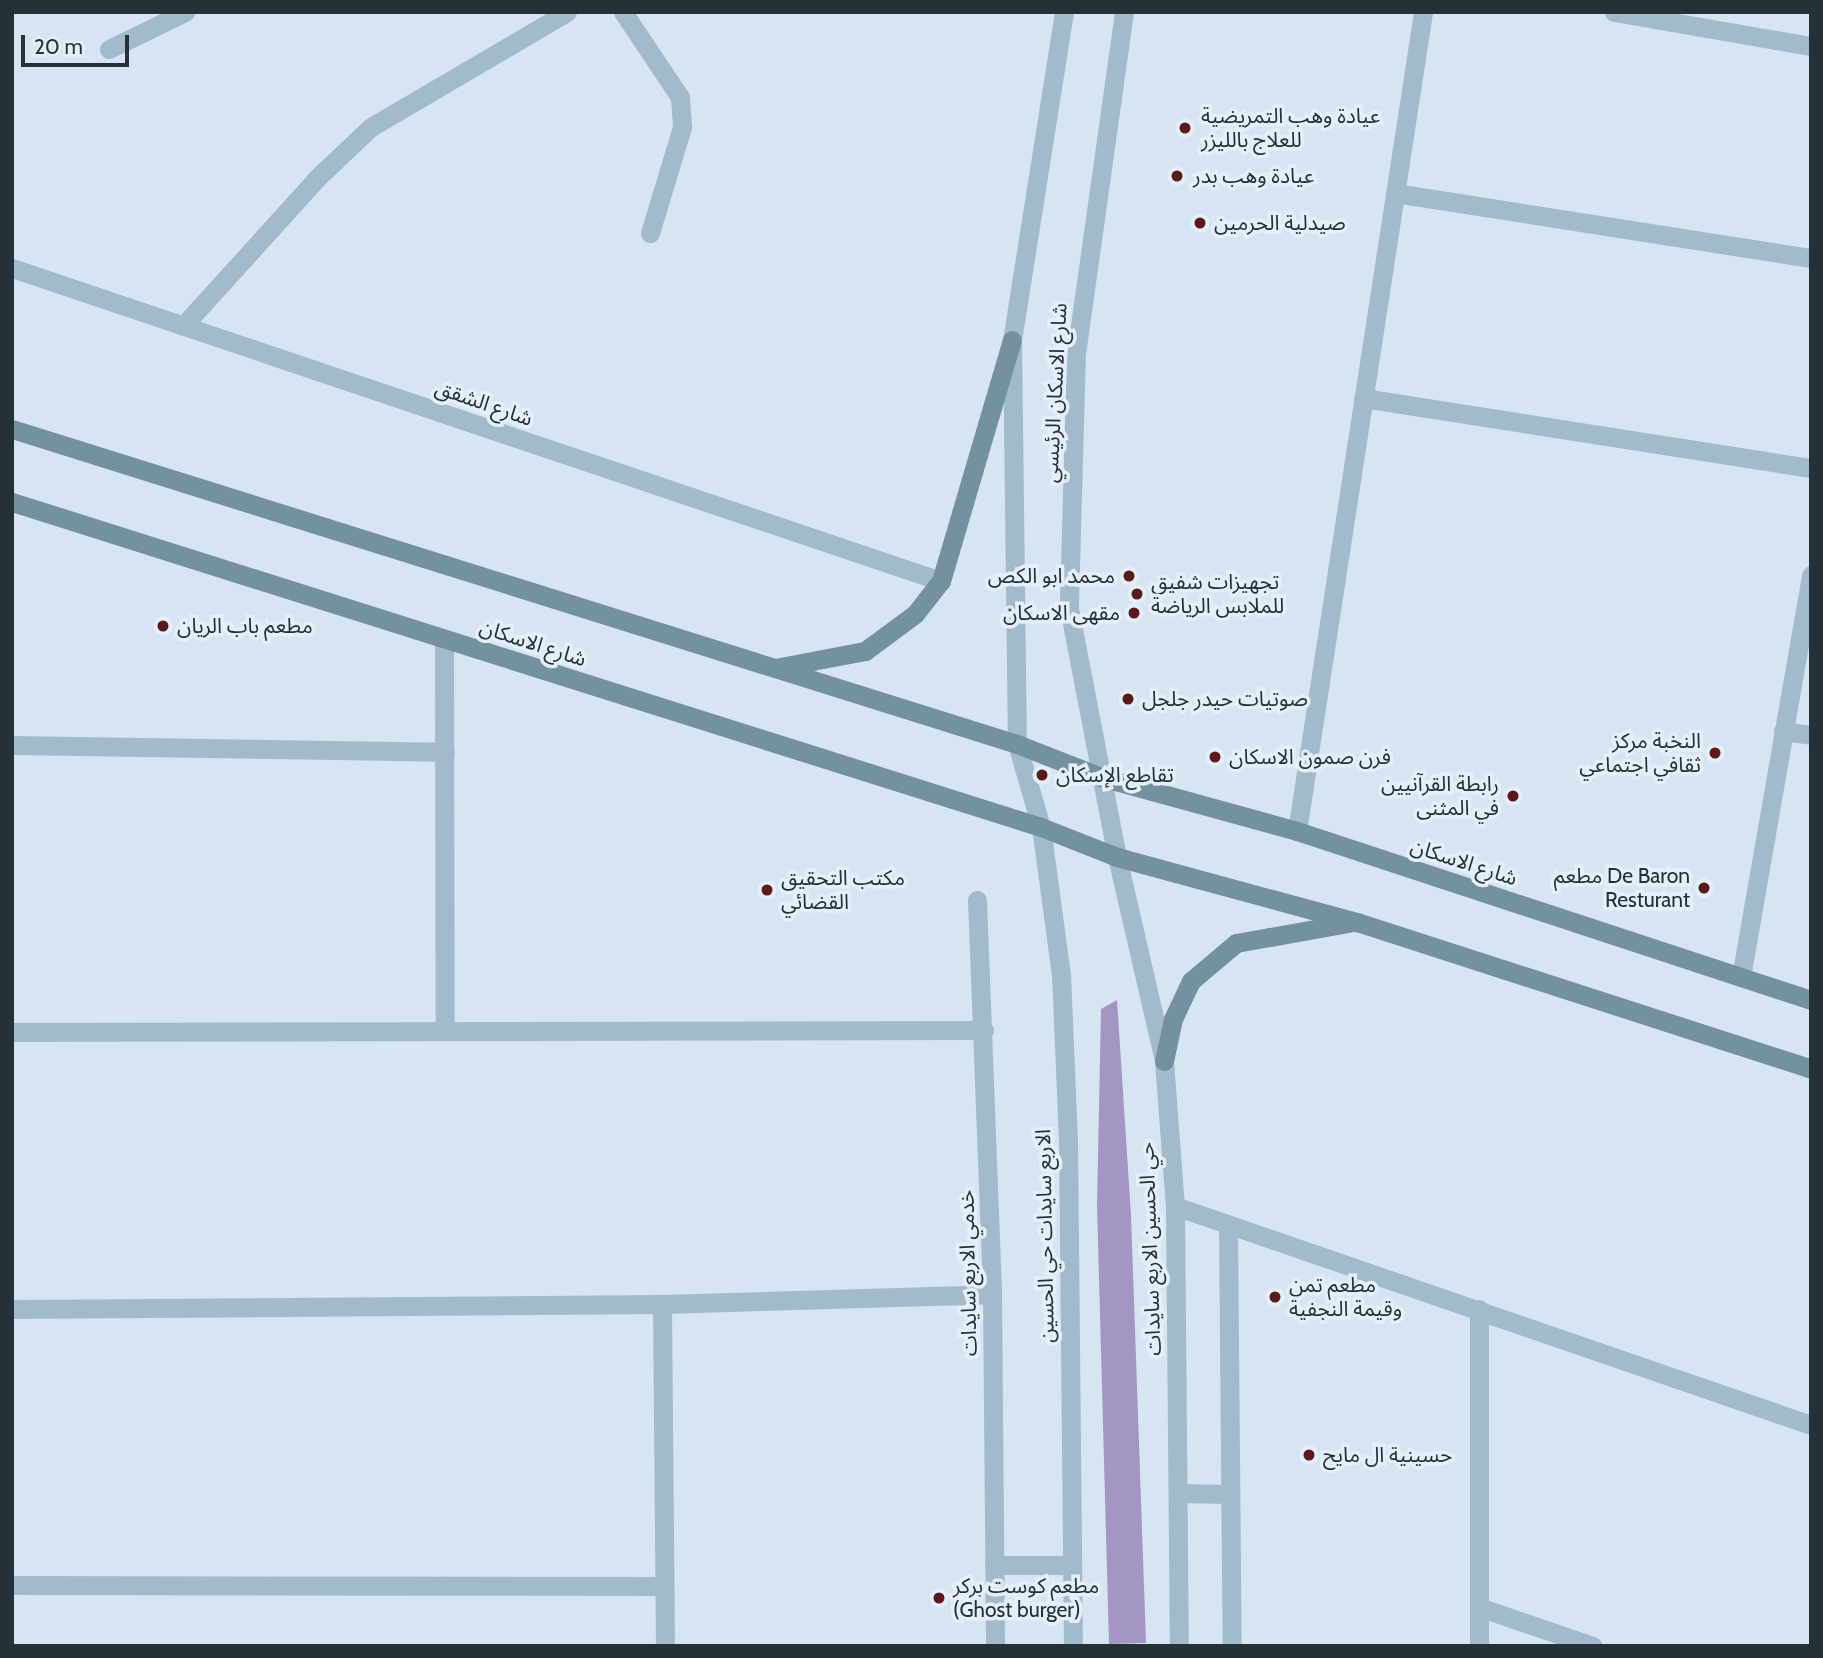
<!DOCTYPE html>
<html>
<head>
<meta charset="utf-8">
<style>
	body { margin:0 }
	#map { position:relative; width:1823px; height:1658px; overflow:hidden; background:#d7e5f3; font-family:Cabin,"Noto Sans Arabic",sans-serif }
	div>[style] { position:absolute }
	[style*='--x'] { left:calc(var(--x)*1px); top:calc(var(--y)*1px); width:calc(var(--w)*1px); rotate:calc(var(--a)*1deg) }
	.green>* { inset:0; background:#a496c3 }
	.minor>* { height:19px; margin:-9.5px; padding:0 9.5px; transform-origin:9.5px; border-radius:9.5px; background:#a2bbcc }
	.tertiary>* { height:19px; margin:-9.5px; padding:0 9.5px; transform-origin:9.5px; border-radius:9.5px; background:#a2bbcc }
	.secondary>* { height:19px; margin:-9.5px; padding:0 9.5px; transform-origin:9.5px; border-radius:9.5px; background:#7491a0 }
	.dots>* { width:19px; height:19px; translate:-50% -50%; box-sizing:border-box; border:4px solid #e4effb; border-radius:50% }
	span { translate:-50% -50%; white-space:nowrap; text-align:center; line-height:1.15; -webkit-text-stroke:7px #e4effb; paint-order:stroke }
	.poi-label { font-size:21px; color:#253136 }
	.left { translate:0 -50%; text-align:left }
	.right { translate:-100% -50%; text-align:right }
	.street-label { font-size:21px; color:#253136 }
	.frame { position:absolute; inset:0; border:14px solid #253136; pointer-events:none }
	.scale { position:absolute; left:21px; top:35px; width:108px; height:32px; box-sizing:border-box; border:4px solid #253136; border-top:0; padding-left:9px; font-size:21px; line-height:24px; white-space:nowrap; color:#253136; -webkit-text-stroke:5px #e4effb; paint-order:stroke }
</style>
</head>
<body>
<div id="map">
	<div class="green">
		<i style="clip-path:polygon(1117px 1000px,1131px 1215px,1146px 1643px,1109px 1644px,1097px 1205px,1101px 1009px)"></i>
	</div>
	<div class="minor">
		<i style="--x:623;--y:12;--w:102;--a:56.2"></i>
		<i style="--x:680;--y:97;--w:30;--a:86"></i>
		<i style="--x:682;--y:127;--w:111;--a:106.8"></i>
		<i style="--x:1614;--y:12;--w:200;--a:9.8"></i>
		<i style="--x:109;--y:49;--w:85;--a:-26"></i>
		<i style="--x:1395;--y:193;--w:421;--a:8.9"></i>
		<i style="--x:12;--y:268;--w:980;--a:18.62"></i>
		<i style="--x:183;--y:326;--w:200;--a:-47.8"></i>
		<i style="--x:317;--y:178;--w:74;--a:-43.4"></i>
		<i style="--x:371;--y:127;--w:227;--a:-30.4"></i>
		<i style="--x:1363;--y:398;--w:453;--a:8.9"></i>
		<i style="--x:444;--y:639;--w:391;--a:89.9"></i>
		<i style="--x:1783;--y:731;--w:28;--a:8"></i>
		<i style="--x:12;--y:745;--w:433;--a:0.9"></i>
		<i style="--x:1297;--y:831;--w:829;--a:-81.25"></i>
		<i style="--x:977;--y:900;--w:394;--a:87.8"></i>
		<i style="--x:992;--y:1294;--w:352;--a:89.5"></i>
		<i style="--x:1741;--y:977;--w:408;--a:-80.1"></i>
		<i style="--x:1175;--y:1206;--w:673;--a:19"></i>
		<i style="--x:1228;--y:1225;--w:421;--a:89.5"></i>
		<i style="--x:662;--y:1304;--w:342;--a:89.5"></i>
		<i style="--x:12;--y:1309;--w:650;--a:-0.44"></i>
		<i style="--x:662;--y:1304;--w:330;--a:-1.7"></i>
		<i style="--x:1479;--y:1309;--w:337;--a:90"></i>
		<i style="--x:12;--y:1585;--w:652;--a:0.09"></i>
		<i style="--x:1479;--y:1607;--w:120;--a:18.9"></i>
	</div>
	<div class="tertiary">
		<i style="--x:1064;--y:12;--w:332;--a:99"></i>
		<i style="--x:1012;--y:340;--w:404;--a:89.3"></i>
		<i style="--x:1017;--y:744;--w:86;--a:73.9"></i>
		<i style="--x:1041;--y:827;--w:148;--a:82.3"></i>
		<i style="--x:1061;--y:974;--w:164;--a:87.6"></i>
		<i style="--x:1068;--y:1138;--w:508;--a:89.44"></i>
		<i style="--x:1124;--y:12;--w:343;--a:98"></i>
		<i style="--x:1076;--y:352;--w:256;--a:91.6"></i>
		<i style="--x:1069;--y:608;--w:254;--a:79.1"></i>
		<i style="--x:1117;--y:857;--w:209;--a:77"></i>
		<i style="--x:1164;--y:1061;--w:145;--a:85.7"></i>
		<i style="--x:1175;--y:1206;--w:440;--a:89.5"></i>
		<i style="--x:12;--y:1032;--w:972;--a:-0.12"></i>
		<i style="--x:1178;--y:1493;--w:52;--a:1.1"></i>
		<i style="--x:994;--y:1565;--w:77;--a:0"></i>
	</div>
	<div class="secondary">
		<i style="--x:12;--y:429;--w:1053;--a:17.4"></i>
		<i style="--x:1017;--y:744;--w:90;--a:21.4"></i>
		<i style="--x:1101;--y:777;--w:203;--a:15.4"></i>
		<i style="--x:1297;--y:831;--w:541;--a:18.2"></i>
		<i style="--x:12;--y:502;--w:1079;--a:17.53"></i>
		<i style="--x:1041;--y:827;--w:82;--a:21.5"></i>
		<i style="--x:1117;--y:857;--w:249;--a:15.2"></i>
		<i style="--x:1357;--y:922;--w:477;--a:17.9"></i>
		<i style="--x:775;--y:668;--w:92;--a:-10.7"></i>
		<i style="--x:865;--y:651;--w:62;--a:-36.5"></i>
		<i style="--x:915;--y:614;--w:42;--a:-51.8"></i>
		<i style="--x:941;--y:581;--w:251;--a:-73.6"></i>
		<i style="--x:1164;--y:1061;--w:43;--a:-77.9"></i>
		<i style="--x:1173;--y:1019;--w:42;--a:-64.7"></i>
		<i style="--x:1191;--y:981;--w:59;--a:-40.2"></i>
		<i style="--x:1236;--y:943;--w:114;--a:-10.1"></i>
	</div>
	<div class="dots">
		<i style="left:1185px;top:128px;background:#5b1918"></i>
		<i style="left:1177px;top:176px;background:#5b1918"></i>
		<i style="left:1200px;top:223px;background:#5b1918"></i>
		<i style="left:1129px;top:576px;background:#5b1918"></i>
		<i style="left:1137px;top:594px;background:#5b1918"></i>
		<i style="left:1134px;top:613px;background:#5b1918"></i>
		<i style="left:163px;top:626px;background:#5b1918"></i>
		<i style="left:1128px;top:699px;background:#5b1918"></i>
		<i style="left:1715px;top:753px;background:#5b1918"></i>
		<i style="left:1215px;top:757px;background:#5b1918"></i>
		<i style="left:1042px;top:775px;background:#5b1918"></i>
		<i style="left:1513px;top:796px;background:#5b1918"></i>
		<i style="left:1704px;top:888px;background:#5b1918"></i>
		<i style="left:767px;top:890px;background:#5b1918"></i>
		<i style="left:1275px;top:1297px;background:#5b1918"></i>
		<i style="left:1309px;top:1455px;background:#5b1918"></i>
		<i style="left:939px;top:1598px;background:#5b1918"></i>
	</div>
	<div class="poi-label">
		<span class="left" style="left:1201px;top:128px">عيادة وهب التمريضية<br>للعلاج بالليزر</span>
		<span class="left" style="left:1193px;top:176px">عيادة وهب بدر</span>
		<span class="left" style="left:1214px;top:223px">صيدلية الحرمين</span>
		<span class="right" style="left:1115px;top:576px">محمد ابو الكص</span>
		<span class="left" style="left:1151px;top:594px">تجهيزات شفيق<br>للملابس الرياضة</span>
		<span class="right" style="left:1120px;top:613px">مقهى الاسكان</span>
		<span class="left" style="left:177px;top:626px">مطعم باب الريان</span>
		<span class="left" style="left:1142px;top:699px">صوتيات حيدر جلجل</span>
		<span class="right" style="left:1701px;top:753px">النخبة مركز<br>ثقافي اجتماعي</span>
		<span class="left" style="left:1229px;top:757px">فرن صمون الاسكان</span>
		<span class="left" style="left:1056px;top:775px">تقاطع الإسكان</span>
		<span class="right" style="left:1499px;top:796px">رابطة القرآنيين<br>في المثنى</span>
		<span class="right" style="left:1690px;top:888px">مطعم De Baron<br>Resturant</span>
		<span class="left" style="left:781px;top:890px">مكتب التحقيق<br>القضائي</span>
		<span class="left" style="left:1289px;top:1297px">مطعم تمن<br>وقيمة النجفية</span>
		<span class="left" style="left:1323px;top:1455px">حسينية ال مايح</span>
		<span class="left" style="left:953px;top:1598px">مطعم كوست بركر<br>(Ghost burger)</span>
	</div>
	<div class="street-label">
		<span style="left:1055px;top:393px;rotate:-87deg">شارع الاسكان الرئيسي</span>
		<span style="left:484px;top:403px;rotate:19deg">شارع الشقق</span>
		<span style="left:533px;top:643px;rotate:18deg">شارع الاسكان</span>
		<span style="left:1464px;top:862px;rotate:18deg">شارع الاسكان</span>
		<span style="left:1045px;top:1236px;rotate:-91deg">الاربع سايدات حي الحسين</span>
		<span style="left:1150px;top:1249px;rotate:-92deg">حي الحسين الاربع سايدات</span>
		<span style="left:968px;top:1273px;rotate:-91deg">خدمي الاربع سايدات</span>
	</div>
	<div class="frame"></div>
	<div class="scale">20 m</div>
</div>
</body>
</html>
